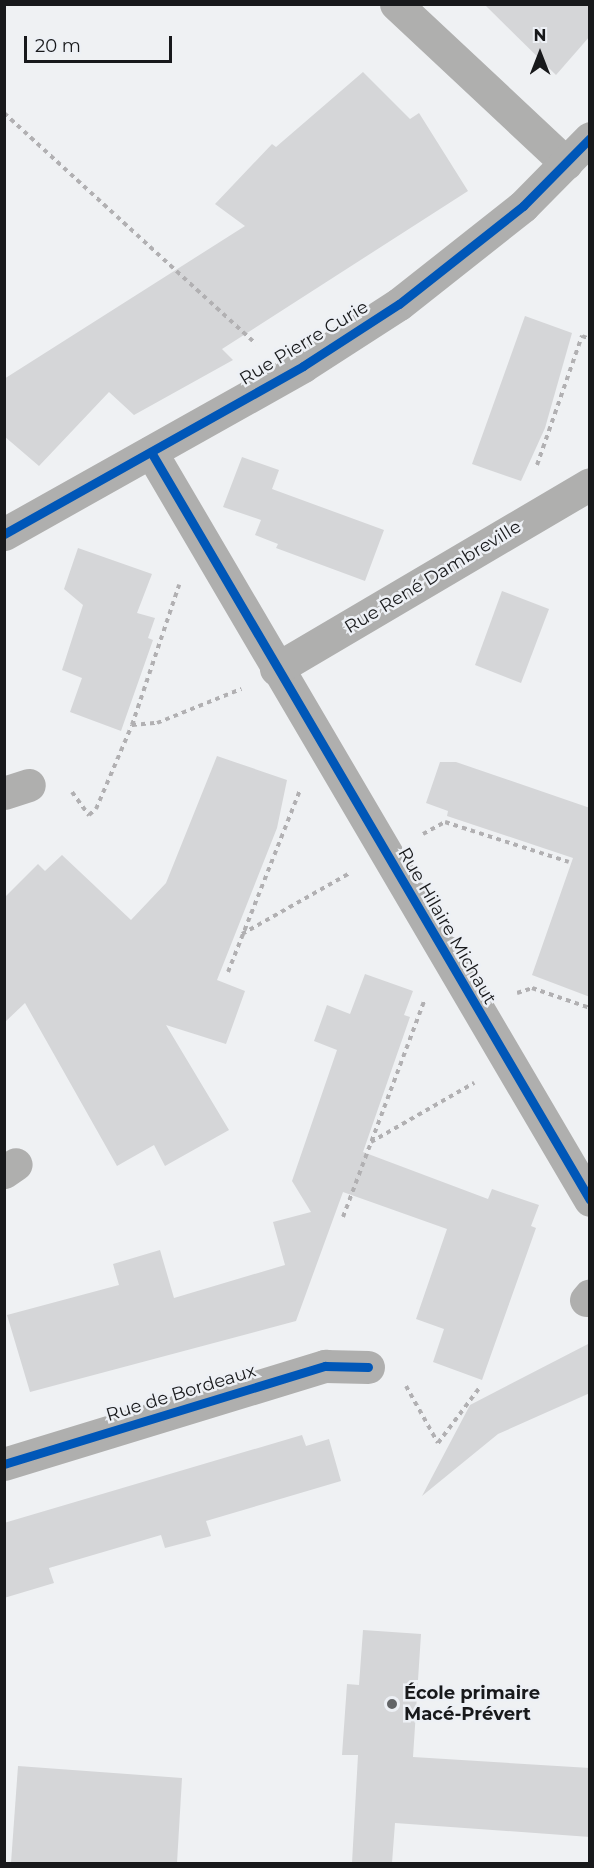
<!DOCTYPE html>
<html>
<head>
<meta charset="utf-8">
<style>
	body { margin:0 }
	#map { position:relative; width:594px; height:1868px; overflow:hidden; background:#eff1f3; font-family:Montserrat,sans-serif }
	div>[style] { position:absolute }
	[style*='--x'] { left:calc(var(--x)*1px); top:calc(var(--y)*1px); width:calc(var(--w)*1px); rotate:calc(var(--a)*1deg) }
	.building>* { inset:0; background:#d5d6d8 }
	.path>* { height:4px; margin-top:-2px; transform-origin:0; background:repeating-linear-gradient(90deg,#b1b0b2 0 4.5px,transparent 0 9px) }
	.street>* { height:33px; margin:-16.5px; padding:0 16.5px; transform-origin:16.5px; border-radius:16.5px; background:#afafae }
	.cycleway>* { height:9px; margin:-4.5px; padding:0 4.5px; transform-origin:4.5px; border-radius:4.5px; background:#0057b8 }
	.dots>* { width:16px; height:16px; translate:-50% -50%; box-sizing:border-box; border:3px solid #edf0f5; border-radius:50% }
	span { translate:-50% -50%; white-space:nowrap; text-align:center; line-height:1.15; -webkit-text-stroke:5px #edf0f5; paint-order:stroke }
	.street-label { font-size:18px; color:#18191b }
	.poi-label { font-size:18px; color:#18191b; font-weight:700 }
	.left { translate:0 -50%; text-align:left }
	.frame { position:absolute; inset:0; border:6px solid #18191b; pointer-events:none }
	.north { position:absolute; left:510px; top:24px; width:60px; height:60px; -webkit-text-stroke:4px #edf0f5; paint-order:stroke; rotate:0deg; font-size:16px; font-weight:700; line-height:24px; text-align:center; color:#18191b }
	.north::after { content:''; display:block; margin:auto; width:21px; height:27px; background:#18191b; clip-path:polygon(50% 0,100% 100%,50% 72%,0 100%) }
	.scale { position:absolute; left:24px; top:36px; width:148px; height:27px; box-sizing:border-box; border:3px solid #18191b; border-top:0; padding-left:8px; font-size:18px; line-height:21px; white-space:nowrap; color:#18191b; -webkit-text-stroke:4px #edf0f5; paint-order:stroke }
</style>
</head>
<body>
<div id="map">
	<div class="building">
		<i style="clip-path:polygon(484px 4px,590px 4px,590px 36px,556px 75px)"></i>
		<i style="clip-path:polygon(363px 72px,410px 119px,419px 113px,468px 191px,222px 349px,233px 360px,134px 415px,109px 392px,39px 466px,4px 436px,4px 379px,245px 226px,215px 204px,272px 144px,276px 147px)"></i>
		<i style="clip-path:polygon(525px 316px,572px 333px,545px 428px,521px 481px,472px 464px)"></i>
		<i style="clip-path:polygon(242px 457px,279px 470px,272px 489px,384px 530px,365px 581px,276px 548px,278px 544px,255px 535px,261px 520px,223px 507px)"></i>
		<i style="clip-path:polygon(78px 548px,152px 574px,137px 613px,155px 618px,148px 638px,153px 640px,121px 731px,70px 712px,82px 678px,62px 670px,83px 605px,64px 589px)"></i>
		<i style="clip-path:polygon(502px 591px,549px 609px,521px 683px,475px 665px)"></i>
		<i style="clip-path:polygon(217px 756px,287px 780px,277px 828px,217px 980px,245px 991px,226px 1044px,166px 1025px,229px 1130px,165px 1166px,154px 1145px,117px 1166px,25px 1003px,4px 1023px,4px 898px,38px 864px,45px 871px,62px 855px,131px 920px,166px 883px)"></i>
		<i style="clip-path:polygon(440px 762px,456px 762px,590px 808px,590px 997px,532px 975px,573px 858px,447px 816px,448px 811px,426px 803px)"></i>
		<i style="clip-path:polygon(365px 974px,413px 991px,404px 1015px,410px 1017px,363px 1152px,488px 1199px,492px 1189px,539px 1205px,531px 1226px,536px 1228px,482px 1380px,433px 1362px,444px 1329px,416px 1319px,447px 1229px,343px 1192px,296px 1321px,30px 1392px,7px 1315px,119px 1285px,113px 1264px,160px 1250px,174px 1298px,285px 1265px,273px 1222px,311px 1212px,292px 1181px,337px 1050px,314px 1041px,327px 1005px,350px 1014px)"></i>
		<i style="clip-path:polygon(590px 1343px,590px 1393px,498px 1434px,422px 1496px,470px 1405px)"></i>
		<i style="clip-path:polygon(302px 1435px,306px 1446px,329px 1439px,341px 1481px,206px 1521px,211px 1536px,165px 1548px,161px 1535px,49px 1568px,54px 1583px,4px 1598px,4px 1523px)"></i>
		<i style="clip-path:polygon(363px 1630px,421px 1634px,413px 1757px,590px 1768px,590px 1837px,395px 1823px,392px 1863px,352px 1863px,358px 1755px,342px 1755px,347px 1684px,359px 1685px)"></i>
		<i style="clip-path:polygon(18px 1766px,182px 1778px,177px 1863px,11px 1863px)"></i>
	</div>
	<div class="path">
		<i style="--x:4;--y:113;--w:342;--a:42.5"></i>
		<i style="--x:537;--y:465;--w:137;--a:-70.8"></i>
		<i style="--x:582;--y:336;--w:9;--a:21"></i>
		<i style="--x:132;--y:725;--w:25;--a:-5"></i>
		<i style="--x:157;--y:723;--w:91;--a:-22"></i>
		<i style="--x:72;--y:792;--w:29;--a:54"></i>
		<i style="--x:89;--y:815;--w:9;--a:-41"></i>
		<i style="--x:96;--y:809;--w:91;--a:-66.8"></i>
		<i style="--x:132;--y:725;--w:148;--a:-71.4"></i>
		<i style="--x:423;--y:834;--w:25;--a:-29"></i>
		<i style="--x:445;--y:822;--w:130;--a:17.9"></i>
		<i style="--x:242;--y:934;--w:124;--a:-29.5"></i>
		<i style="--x:228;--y:972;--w:196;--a:-68.4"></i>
		<i style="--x:517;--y:993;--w:16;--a:-18"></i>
		<i style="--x:532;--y:988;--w:61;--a:19"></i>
		<i style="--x:371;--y:1142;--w:119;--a:-29.8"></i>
		<i style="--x:343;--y:1217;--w:231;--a:-69.4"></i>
		<i style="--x:406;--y:1386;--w:65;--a:60.7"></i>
		<i style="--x:438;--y:1443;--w:70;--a:-53.1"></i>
	</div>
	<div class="street">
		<i style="--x:396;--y:4;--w:233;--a:43.1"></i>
		<i style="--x:151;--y:452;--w:867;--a:59.59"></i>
		<i style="--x:4;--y:534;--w:343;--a:-29.3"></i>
		<i style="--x:303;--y:366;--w:114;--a:-32.9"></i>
		<i style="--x:399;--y:304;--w:158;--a:-38.3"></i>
		<i style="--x:523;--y:206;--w:95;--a:-45.4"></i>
		<i style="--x:276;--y:669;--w:364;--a:-30.5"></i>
		<i style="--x:4;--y:793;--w:26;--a:-18"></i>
		<i style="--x:4;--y:1172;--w:14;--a:-34"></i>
		<i style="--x:586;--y:1300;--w:6;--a:-51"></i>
		<i style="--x:4;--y:1464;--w:336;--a:-17"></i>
		<i style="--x:325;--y:1366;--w:43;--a:1.3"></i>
	</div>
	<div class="cycleway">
		<i style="--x:151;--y:452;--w:867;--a:59.59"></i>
		<i style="--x:4;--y:534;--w:343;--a:-29.3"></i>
		<i style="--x:303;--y:366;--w:114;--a:-32.9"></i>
		<i style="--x:399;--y:304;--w:158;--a:-38.3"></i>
		<i style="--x:523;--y:206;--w:95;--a:-45.4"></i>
		<i style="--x:4;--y:1464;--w:336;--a:-17"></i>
		<i style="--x:325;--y:1366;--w:43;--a:1.3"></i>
	</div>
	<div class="dots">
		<i style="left:392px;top:1704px;background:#636567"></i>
	</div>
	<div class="street-label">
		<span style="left:304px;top:343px;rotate:-31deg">Rue Pierre Curie</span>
		<span style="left:433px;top:577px;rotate:-31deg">Rue René Dambreville</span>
		<span style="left:447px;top:926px;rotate:60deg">Rue Hilaire Michaut</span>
		<span style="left:181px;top:1393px;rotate:-17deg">Rue de Bordeaux</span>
	</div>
	<div class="poi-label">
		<span class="left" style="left:404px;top:1704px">École primaire<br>Macé-Prévert</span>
	</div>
	<div class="frame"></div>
	<div class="north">N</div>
	<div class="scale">20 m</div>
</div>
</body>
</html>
